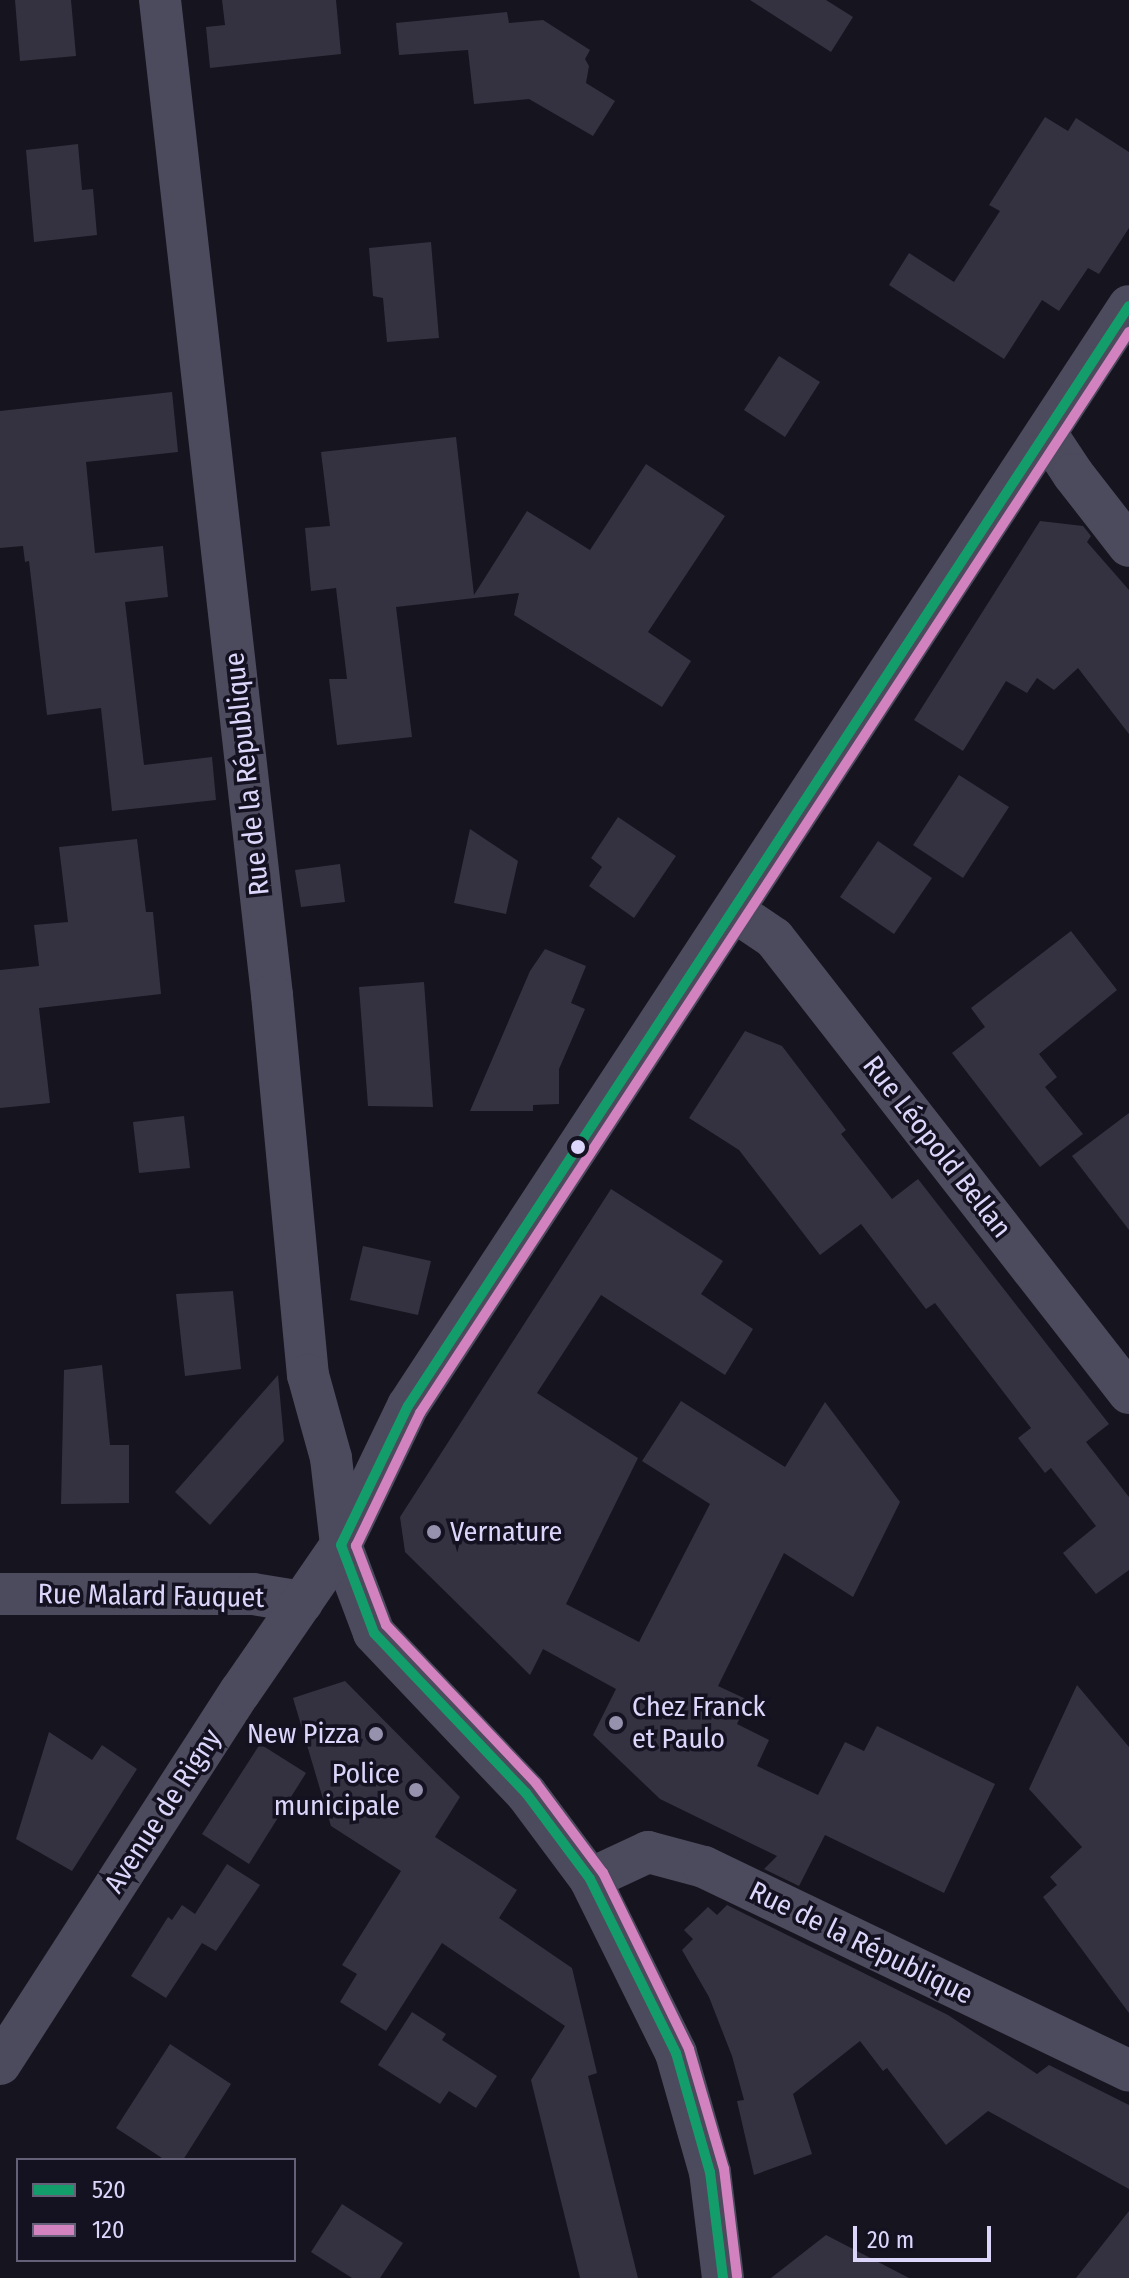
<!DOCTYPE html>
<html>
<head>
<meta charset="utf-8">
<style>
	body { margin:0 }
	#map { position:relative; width:1129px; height:2278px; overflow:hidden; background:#16141e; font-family:"Fira Sans Condensed",sans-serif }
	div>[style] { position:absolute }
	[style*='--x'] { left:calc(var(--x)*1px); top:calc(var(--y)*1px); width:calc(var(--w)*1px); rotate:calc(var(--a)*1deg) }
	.building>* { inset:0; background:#343240 }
	.minor>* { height:42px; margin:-21px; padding:0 21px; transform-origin:21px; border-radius:21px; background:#4c4a5d }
	.bus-1>* { height:10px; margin:-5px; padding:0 5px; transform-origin:5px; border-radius:5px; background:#139d6b }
	.bus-2>* { height:10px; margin:-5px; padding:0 5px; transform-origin:5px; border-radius:5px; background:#d282be }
	.dots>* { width:22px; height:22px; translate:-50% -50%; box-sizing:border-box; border:4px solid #141121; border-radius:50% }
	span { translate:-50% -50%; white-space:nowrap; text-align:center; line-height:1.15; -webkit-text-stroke:7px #141121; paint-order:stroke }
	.street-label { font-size:28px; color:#dbd6fa }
	.poi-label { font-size:28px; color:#dbd6fa }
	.left { translate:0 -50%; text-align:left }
	.right { translate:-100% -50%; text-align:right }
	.legend { position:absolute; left:16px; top:2158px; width:280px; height:104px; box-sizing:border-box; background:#141121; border:2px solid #646078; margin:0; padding:10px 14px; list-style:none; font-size:24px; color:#dbd6fa }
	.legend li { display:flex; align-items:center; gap:16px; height:40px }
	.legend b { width:40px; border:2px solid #646078 }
	.scale { position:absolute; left:853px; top:2226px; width:138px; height:36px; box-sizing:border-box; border:4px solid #dbd6fa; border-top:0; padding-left:10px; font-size:24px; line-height:28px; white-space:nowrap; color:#dbd6fa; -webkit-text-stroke:6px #141121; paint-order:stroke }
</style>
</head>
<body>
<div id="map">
	<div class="building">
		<i style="clip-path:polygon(15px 0,71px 0,76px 56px,20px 61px)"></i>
		<i style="clip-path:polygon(222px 0,336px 0,341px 54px,210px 68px,206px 27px,225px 25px)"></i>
		<i style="clip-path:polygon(750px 0,826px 0,853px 17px,831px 52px)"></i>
		<i style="clip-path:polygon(507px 12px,509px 23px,543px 20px,590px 50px,585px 59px,589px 66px,586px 83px,615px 101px,593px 136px,529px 99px,474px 104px,468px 50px,399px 55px,396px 23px)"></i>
		<i style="clip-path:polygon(1045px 117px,1068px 131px,1076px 118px,1129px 152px,1129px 228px,1099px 274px,1088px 268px,1059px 311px,1042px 300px,1004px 359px,889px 285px,909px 253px,954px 282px,1000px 211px,989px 205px)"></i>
		<i style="clip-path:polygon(78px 144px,82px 190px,93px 189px,97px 235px,34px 242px,26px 150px)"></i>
		<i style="clip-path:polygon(431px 242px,439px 338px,387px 342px,383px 298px,373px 296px,369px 248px)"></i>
		<i style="clip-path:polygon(779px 356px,820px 382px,785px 437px,744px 410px)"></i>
		<i style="clip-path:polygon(172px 392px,178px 452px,86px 462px,95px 553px,163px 546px,168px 597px,125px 602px,144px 765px,212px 757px,216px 800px,112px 811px,101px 708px,47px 715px,29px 561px,25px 562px,23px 546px,0 548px,0 411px)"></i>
		<i style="clip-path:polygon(456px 437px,474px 595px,527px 511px,590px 550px,646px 464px,725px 516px,648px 632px,691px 661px,662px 707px,514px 615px,519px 593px,396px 607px,412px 737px,337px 745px,329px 679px,347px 679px,336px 588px,311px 591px,305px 528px,330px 526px,321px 452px)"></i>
		<i style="clip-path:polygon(1040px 521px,1083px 526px,1091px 536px,1087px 542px,1129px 590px,1129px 734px,1078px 668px,1054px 690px,1037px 678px,1027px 693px,1006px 681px,963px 751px,914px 720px)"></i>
		<i style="clip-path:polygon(959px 775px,1009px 807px,963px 878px,913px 845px)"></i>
		<i style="clip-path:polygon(618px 817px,676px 856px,634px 918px,589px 886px,602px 867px,591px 858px)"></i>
		<i style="clip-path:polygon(470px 829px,518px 861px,506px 914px,454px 903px)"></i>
		<i style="clip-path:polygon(137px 839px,146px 912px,153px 912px,161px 994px,39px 1008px,50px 1103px,0 1108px,0 970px,39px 966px,34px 925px,68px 922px,59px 847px)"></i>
		<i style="clip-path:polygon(878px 841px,932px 878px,894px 934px,840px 897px)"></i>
		<i style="clip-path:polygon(340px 864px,345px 902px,301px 907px,295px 870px)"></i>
		<i style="clip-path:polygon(1071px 931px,1117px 990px,1039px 1054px,1057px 1077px,1045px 1087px,1083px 1134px,1040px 1167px,952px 1053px,985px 1027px,971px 1008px)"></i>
		<i style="clip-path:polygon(545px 949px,586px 966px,571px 1003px,585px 1009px,559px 1069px,559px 1104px,533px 1105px,533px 1111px,470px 1111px,530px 971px)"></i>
		<i style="clip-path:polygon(424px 982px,433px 1107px,368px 1106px,359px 987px)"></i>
		<i style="clip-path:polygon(745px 1031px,782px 1046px,846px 1130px,841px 1134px,892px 1199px,918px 1179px,1109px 1424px,1086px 1442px,1129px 1497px,1129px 1570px,1096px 1594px,1063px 1553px,1096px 1526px,1051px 1468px,1045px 1473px,1018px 1438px,1031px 1428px,935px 1303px,926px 1309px,861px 1224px,820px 1255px,739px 1150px,689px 1118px)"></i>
		<i style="clip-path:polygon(1129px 1113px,1129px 1230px,1072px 1156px)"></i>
		<i style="clip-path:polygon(184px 1116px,190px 1168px,139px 1173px,133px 1122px)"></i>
		<i style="clip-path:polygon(611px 1189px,723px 1261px,701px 1294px,753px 1329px,725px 1375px,601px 1295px,537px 1393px,638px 1458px,566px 1604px,639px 1642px,710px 1504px,642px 1461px,681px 1401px,785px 1467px,825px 1402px,900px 1502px,853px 1597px,784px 1553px,718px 1686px,748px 1700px,737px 1724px,769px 1740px,757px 1766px,818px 1795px,845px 1742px,864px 1751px,877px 1726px,995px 1784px,944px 1893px,825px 1835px,799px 1886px,764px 1869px,777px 1856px,660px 1799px,593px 1735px,616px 1689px,543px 1649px,530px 1675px,405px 1552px,400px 1517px)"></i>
		<i style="clip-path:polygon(363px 1246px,431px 1261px,418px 1315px,350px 1300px)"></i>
		<i style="clip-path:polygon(233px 1291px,241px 1369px,185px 1376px,176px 1294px)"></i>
		<i style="clip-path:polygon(102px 1365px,110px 1445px,129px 1445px,129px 1503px,61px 1504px,64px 1370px)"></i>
		<i style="clip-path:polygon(278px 1375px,284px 1441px,210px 1525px,175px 1492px)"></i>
		<i style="clip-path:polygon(345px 1681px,460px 1797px,435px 1837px,517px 1890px,499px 1918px,572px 1968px,597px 2073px,588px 2076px,638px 2278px,580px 2278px,531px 2080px,565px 2026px,442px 1943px,386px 2031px,340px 2002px,357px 1974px,342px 1965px,401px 1871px,331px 1826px,293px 1698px)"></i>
		<i style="clip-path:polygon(1077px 1685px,1129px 1747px,1129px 2013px,1043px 1897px,1057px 1885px,1050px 1877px,1082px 1847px,1029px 1789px)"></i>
		<i style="clip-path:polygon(49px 1732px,92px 1760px,102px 1745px,137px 1769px,72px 1871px,16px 1839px)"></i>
		<i style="clip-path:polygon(260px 1744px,306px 1773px,249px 1864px,202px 1834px)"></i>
		<i style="clip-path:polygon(227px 1864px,260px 1885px,216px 1951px,202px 1943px,166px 1998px,131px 1976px,168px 1917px,172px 1920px,182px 1905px,195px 1914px)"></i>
		<i style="clip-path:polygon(727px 1905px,948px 2015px,1037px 2074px,1049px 2065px,1129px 2105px,1129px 2189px,988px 2111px,946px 2145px,887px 2068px,883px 2071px,860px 2041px,793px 2094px,812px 2154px,754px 2175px,737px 2101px,744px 2100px,732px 2056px,709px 1997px,682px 1950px,693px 1939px,684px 1930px,708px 1907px,717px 1915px)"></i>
		<i style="clip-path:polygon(412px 2012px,446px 2034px,442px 2040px,497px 2076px,476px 2108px,449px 2091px,440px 2104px,378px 2065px)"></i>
		<i style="clip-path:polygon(170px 2044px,231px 2084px,183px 2160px,165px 2160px,116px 2128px)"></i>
		<i style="clip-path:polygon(342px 2204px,403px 2243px,380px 2278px,352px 2278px,311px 2252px)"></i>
		<i style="clip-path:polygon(1129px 2211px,1129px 2278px,1076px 2278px)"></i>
		<i style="clip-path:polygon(826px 2235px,909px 2278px,771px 2278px)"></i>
	</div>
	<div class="minor">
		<i style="--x:160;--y:0;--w:1001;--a:83.58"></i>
		<i style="--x:272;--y:995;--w:382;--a:84.6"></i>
		<i style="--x:308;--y:1375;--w:86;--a:74.5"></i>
		<i style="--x:331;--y:1458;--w:88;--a:83.4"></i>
		<i style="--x:341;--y:1545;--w:94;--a:69.4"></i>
		<i style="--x:374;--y:1633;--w:221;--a:46.5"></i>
		<i style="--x:526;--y:1793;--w:107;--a:53.3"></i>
		<i style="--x:590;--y:1879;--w:194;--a:63.7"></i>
		<i style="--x:676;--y:2053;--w:124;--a:74.1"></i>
		<i style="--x:710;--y:2172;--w:107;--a:83"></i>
		<i style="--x:1046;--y:433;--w:49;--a:56.6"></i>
		<i style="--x:1073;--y:474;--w:91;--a:52.1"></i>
		<i style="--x:734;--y:911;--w:48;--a:34"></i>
		<i style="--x:774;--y:938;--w:577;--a:52.04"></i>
		<i style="--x:0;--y:1594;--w:253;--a:0"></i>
		<i style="--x:253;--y:1594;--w:50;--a:9.3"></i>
		<i style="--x:590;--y:1879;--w:64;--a:-25"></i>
		<i style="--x:648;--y:1852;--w:58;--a:15"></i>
		<i style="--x:704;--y:1867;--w:471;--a:25.6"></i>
		<i style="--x:0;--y:2064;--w:443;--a:-57.2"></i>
		<i style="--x:240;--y:1692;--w:178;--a:-55.5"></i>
		<i style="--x:341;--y:1545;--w:154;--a:-64.3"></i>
		<i style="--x:408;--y:1406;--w:1315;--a:-56.76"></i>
	</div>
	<div class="bus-1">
		<i style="--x:341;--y:1545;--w:154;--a:-64.3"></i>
		<i style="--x:408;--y:1406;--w:1315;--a:-56.76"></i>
		<i style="--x:341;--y:1545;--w:94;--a:69.4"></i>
		<i style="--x:374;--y:1633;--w:221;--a:46.5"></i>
		<i style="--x:526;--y:1793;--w:107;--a:53.3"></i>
		<i style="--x:590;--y:1879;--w:194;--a:63.7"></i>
		<i style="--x:676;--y:2053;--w:124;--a:74.1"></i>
		<i style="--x:710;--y:2172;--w:107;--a:83"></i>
	</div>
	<div class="bus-2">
		<i style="--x:737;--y:2276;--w:108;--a:-96.9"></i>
		<i style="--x:724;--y:2169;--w:125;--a:-106.3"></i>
		<i style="--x:689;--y:2049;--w:196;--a:-116"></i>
		<i style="--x:603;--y:1873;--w:112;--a:-126.7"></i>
		<i style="--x:536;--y:1783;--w:218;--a:-133.5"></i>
		<i style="--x:386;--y:1625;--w:85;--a:-110.8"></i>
		<i style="--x:356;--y:1546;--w:148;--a:-64.3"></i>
		<i style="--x:420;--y:1413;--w:1293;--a:-56.74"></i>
	</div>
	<div class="dots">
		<i style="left:578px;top:1147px;background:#dbd6fa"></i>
		<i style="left:434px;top:1532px;background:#9692ad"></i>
		<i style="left:616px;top:1723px;background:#9692ad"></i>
		<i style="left:376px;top:1734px;background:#9692ad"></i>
		<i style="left:416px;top:1790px;background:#9692ad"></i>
	</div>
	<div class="street-label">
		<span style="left:247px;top:774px;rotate:-96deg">Rue de la République</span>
		<span style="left:937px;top:1147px;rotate:52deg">Rue Léopold Bellan</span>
		<span style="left:151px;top:1596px;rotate:1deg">Rue Malard Fauquet</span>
		<span style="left:163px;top:1811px;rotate:-57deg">Avenue de Rigny</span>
		<span style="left:861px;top:1943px;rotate:26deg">Rue de la République</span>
	</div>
	<div class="poi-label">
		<span class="left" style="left:450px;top:1532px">Vernature</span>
		<span class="left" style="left:632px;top:1723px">Chez Franck<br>et Paulo</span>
		<span class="right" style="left:360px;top:1734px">New Pizza</span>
		<span class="right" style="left:400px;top:1790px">Police<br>municipale</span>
	</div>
	<ul class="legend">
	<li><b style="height:10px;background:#139d6b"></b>520</li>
	<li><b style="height:10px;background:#d282be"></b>120</li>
	</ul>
	<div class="scale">20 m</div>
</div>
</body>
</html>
